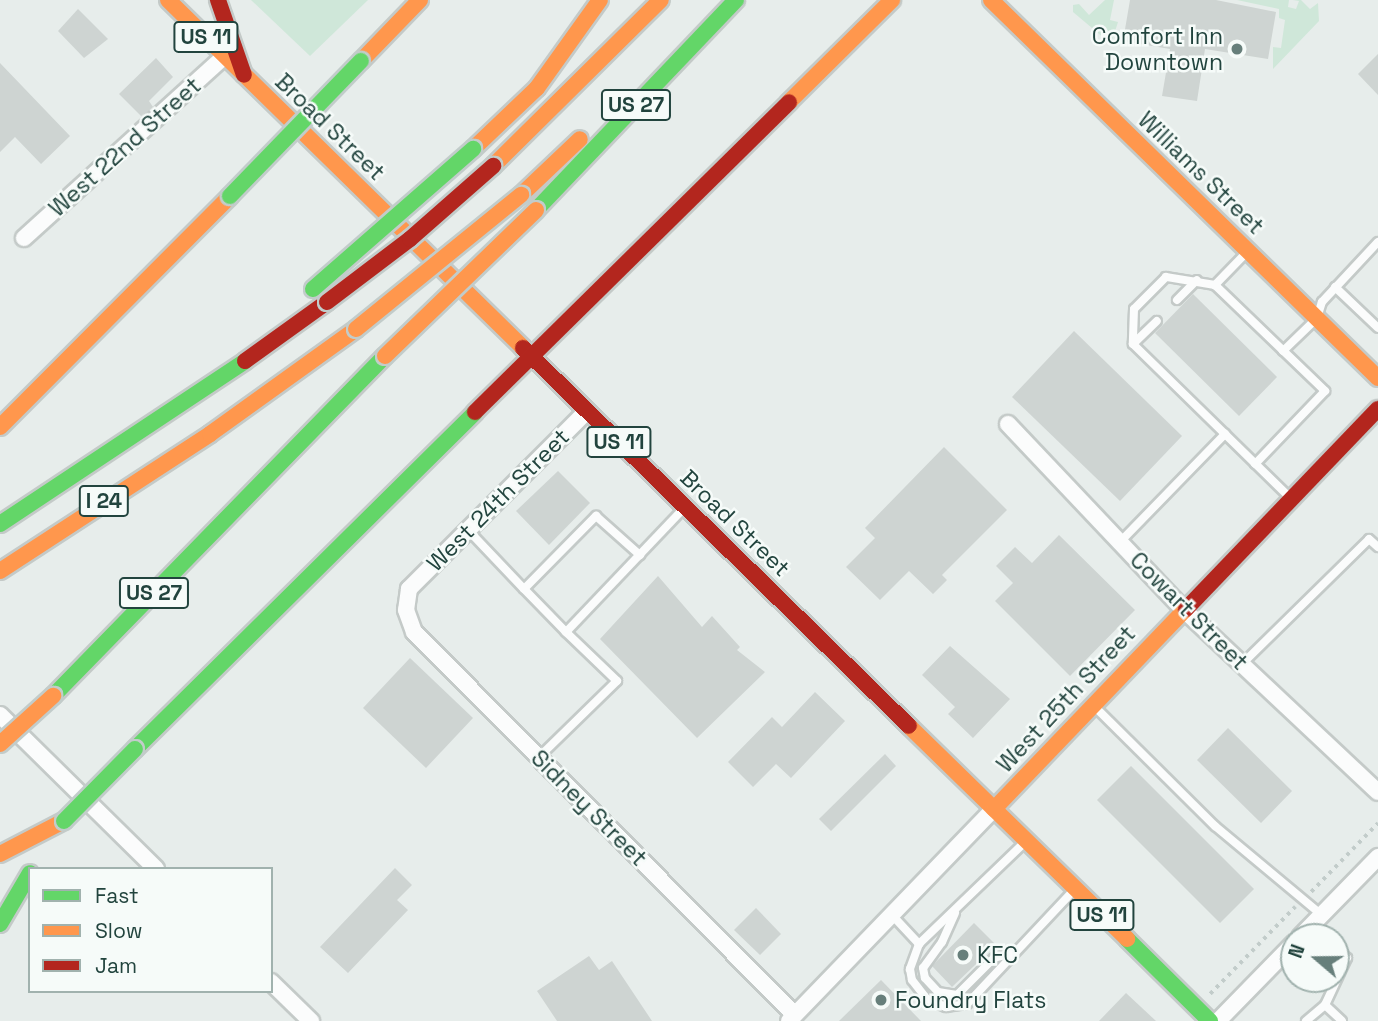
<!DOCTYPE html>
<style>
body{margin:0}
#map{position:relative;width:1378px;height:1021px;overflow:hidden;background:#e7edeb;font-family:"Space Grotesk",sans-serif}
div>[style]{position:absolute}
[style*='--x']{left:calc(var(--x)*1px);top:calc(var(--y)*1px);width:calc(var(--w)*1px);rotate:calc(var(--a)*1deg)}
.green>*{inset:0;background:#cfe7d9}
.building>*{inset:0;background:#ced4d2}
.path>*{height:3.5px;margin-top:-1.75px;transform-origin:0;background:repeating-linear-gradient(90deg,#c2ccca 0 3.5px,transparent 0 8.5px)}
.roads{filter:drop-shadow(2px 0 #c4cac8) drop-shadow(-2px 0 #c4cac8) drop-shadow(0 2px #c4cac8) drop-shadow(0 -2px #c4cac8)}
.lane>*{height:8px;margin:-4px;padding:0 4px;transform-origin:4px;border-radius:4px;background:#fbfcfc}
.street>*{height:16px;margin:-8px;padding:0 8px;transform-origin:8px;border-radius:8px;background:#fbfcfc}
.fast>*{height:16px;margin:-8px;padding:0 8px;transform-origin:8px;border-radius:8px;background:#63d668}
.slow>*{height:16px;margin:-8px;padding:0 8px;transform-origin:8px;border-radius:8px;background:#ff974d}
.jam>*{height:16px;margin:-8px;padding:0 8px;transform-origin:8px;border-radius:8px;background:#b3261e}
.bridges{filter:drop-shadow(2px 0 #c2ccca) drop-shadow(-2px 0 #c2ccca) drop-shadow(0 2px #c2ccca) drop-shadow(0 -2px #c2ccca)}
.fast-bridge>*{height:16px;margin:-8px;padding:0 8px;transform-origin:8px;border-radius:8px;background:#63d668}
.slow-bridge>*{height:16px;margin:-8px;padding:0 8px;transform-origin:8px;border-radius:8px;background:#ff974d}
.jam-bridge>*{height:16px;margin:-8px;padding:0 8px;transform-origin:8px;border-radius:8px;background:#b3261e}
.dots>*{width:19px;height:19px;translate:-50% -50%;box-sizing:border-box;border:4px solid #f6fbf9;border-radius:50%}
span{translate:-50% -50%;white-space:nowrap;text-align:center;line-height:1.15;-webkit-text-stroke:5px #f6fbf9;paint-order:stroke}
.shield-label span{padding:2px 5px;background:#f6fbf9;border:2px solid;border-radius:5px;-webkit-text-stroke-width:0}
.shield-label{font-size:21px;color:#22443e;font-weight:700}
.poi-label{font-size:23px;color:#22443e}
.right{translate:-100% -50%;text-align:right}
.left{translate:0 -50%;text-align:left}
.street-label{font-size:23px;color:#22443e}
.legend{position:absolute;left:28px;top:867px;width:245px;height:126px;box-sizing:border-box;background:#f6fbf9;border:2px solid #a1b2ae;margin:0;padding:9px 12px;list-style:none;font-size:21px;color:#22443e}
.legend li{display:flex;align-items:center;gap:14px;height:35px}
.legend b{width:35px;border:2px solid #a1b2ae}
.north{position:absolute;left:1280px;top:923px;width:70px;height:70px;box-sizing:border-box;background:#f6fbf9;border:2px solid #a1b2ae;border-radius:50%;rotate:290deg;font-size:19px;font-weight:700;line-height:28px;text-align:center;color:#22443e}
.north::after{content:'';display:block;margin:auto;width:24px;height:32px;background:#677f7b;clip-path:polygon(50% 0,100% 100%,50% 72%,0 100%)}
</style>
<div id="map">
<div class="green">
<i style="clip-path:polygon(251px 0,368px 0,310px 56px)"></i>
<i style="clip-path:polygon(1105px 0,1114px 0,1110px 20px,1118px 22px,1111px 44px,1073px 12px,1073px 5px,1079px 4px,1089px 15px)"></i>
<i style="clip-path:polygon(1289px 0,1288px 7px,1296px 9px,1299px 1px,1293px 0,1301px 0,1310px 9px,1318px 3px,1319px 21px,1273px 69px,1273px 47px,1281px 48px,1285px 20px,1279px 18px,1279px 9px,1237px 0)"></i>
</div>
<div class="building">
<i style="clip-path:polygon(1130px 0,1216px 0,1276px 12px,1268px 59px,1205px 49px,1197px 101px,1162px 96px,1170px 49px,1123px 41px)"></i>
<i style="clip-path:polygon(78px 9px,108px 39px,84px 58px,58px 31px)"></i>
<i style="clip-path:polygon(1378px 54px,1378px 95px,1358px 74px)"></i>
<i style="clip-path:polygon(156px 58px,173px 77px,149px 101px,153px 107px,142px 117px,119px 94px)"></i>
<i style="clip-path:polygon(0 63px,70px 136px,41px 164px,15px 137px,0 152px)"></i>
<i style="clip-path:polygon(1193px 294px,1277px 377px,1239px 416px,1155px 333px)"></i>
<i style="clip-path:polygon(1074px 331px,1182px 436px,1120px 501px,1012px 397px)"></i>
<i style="clip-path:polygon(944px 447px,1007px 510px,942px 575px,947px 580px,933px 594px,909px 571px,880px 600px,846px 567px,875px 538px,865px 528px)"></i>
<i style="clip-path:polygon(558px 471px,590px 503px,549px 545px,516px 511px)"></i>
<i style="clip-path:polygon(1059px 535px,1135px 610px,1070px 676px,995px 601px,1013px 583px,996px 566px,1015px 547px,1032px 563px)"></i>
<i style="clip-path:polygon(658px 576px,702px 627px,712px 616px,740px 647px,737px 650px,765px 672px,697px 738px,600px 639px)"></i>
<i style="clip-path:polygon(950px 646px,1010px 699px,973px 738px,948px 714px,955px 707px,922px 675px)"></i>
<i style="clip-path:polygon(410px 658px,473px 718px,426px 768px,363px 708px)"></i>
<i style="clip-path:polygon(815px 692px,845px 721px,791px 778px,776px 764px,753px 787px,728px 762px,772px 717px,782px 727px)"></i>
<i style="clip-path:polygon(1228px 728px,1292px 791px,1261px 823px,1197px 760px)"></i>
<i style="clip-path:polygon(885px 754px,896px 766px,831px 831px,819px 819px)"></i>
<i style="clip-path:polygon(1131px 766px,1254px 889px,1220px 923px,1097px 800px)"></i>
<i style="clip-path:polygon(395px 868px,412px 885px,397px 900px,408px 910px,348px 973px,320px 947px)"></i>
<i style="clip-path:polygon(756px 908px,781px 934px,760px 955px,734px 930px)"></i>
<i style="clip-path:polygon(974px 923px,996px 945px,952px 987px,932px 966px)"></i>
<i style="clip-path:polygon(589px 956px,599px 970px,612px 961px,652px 1021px,557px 1021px,537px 991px)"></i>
<i style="clip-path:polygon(881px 980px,921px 1021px,839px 1021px)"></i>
<i style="clip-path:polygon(1126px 993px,1156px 1021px,1099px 1021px)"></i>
</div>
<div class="path">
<i style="--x:1311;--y:892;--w:96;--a:-45.8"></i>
<i style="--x:1210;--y:994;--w:122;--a:-45.7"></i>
</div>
<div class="roads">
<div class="lane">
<i style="--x:1246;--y:253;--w:45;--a:134.1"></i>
<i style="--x:1215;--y:285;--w:50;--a:-170.7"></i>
<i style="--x:1166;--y:277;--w:45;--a:135"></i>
<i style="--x:1134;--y:309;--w:35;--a:92"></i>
<i style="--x:1133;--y:344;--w:219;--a:44.4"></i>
<i style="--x:1215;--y:285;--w:153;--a:43.9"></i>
<i style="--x:1325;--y:391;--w:101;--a:133.8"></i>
<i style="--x:1335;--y:287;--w:59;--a:43.6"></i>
<i style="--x:1177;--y:300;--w:28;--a:-45"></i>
<i style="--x:1133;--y:344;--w:33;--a:-44"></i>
<i style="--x:1283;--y:351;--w:47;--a:-44.1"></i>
<i style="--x:1317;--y:318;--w:17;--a:-73"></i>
<i style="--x:1322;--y:302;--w:82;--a:-47"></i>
<i style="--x:468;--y:530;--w:81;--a:46.5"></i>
<i style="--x:1120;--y:542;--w:151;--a:-45.8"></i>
<i style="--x:566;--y:632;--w:60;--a:-134.3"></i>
<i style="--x:524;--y:589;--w:103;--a:-45.4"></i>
<i style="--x:596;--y:516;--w:59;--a:41.6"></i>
<i style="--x:1242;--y:664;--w:178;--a:-44.5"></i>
<i style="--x:1369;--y:539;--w:12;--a:42"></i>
<i style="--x:1095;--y:707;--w:169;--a:44.8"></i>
<i style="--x:1215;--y:826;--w:139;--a:39.8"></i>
<i style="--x:539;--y:757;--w:109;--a:-44.3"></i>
<i style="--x:617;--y:681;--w:71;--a:-136.1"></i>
<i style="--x:566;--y:632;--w:170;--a:-46.4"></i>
<i style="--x:1024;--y:843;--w:146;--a:136.1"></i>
<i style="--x:919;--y:944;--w:27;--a:110"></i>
<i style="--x:910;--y:969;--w:11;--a:80"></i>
<i style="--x:912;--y:980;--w:24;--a:52"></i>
<i style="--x:927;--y:999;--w:21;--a:23"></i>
<i style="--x:946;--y:1007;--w:21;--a:-8"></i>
<i style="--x:967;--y:1004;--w:156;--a:-46.8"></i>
<i style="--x:955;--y:913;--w:32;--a:114"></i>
<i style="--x:942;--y:942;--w:32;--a:126"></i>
<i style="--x:923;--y:968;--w:10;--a:79"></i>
<i style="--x:925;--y:978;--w:19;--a:47"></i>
<i style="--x:938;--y:992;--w:19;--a:9"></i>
<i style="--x:957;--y:995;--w:52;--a:-45"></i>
<i style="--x:994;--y:958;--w:20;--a:-15"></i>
<i style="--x:892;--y:915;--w:40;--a:47"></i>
<i style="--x:1310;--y:927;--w:16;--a:40"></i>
<i style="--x:1325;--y:1005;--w:52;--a:-64.9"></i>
<i style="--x:1347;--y:958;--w:15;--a:-138"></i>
<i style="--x:1306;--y:1021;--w:25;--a:-40"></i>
<i style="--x:1325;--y:1005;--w:23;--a:43"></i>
</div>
<div class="street">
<i style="--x:24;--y:238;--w:271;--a:-42.2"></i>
<i style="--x:587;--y:411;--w:252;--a:135"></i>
<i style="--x:409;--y:589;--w:21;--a:98"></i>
<i style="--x:406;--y:610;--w:23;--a:70"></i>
<i style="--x:414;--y:632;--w:540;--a:45.15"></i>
<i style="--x:1008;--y:424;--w:255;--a:46.6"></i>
<i style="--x:1183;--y:609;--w:267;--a:43.2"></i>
<i style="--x:0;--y:715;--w:219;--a:44.6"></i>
<i style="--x:1300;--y:937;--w:112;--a:-45.7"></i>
<i style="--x:271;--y:982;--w:56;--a:44.3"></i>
<i style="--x:789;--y:1021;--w:295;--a:-46"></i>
<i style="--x:1218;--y:1021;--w:109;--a:-45.7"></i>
</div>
<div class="fast">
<i style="--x:536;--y:210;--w:290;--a:-46.4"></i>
<i style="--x:0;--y:524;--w:294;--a:-33.6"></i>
<i style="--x:53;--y:696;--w:475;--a:-45.7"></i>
<i style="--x:135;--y:749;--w:479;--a:-44.7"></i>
<i style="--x:0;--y:924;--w:59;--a:-59.5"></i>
<i style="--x:1127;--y:939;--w:117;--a:44.7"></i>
</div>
<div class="slow">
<i style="--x:168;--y:0;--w:497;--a:44.4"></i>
<i style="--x:991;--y:0;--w:541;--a:44.33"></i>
<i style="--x:361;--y:61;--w:85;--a:-46"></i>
<i style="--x:789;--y:102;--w:145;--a:-44.7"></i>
<i style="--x:473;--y:149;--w:88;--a:-43.6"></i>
<i style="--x:537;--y:88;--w:108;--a:-54.4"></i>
<i style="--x:493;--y:166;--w:236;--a:-44.7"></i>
<i style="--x:521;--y:195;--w:81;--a:-43.5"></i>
<i style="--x:0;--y:427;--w:326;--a:-45.1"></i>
<i style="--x:0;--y:571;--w:251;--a:-33.1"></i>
<i style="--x:210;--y:434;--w:180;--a:-35.7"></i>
<i style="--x:909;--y:726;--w:305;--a:44.3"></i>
<i style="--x:994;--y:809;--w:277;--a:-46.2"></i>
<i style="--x:0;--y:854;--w:72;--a:-27.3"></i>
</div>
<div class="jam">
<i style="--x:218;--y:0;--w:79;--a:70.9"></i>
<i style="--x:523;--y:348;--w:540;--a:44.4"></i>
<i style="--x:245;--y:361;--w:101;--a:-35.7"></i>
<i style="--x:475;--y:412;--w:441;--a:-44.6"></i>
<i style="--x:1186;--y:609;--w:277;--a:-46.2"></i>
</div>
</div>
<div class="bridges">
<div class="fast-bridge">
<i style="--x:230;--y:196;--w:188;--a:-45.9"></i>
<i style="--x:313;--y:289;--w:213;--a:-41.2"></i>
<i style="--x:64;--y:821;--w:101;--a:-45.4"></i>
</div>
<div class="slow-bridge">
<i style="--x:356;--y:329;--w:213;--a:-39.1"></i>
<i style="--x:385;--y:356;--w:210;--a:-44"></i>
<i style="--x:0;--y:744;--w:72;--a:-42.2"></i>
</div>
<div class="jam-bridge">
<i style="--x:327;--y:302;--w:104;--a:-37.2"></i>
<i style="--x:410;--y:239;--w:111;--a:-41.3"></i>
</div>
</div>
<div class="dots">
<i style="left:1237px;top:49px;background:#677f7b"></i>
<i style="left:963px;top:955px;background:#677f7b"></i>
<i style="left:881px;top:1000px;background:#677f7b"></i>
</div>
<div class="shield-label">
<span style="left:206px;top:37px">US 11</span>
<span style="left:636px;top:105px">US 27</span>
<span style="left:619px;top:442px">US 11</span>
<span style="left:104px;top:501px">I 24</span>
<span style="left:154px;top:593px">US 27</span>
<span style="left:1102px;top:915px">US 11</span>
</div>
<div class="poi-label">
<span class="right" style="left:1223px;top:49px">Comfort Inn<br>Downtown</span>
<span class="left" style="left:977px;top:955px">KFC</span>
<span class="left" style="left:895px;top:1000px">Foundry Flats</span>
</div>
<div class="street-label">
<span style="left:330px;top:127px;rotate:44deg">Broad Street</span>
<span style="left:125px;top:147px;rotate:-42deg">West 22nd Street</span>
<span style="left:1201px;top:173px;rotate:44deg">Williams Street</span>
<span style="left:498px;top:500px;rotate:-45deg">West 24th Street</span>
<span style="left:735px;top:523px;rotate:44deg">Broad Street</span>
<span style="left:1189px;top:611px;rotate:45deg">Cowart Street</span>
<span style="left:1066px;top:699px;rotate:-47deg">West 25th Street</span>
<span style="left:589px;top:808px;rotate:45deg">Sidney Street</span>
</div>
<ul class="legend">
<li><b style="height:9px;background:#63d668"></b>Fast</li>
<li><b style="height:9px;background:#ff974d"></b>Slow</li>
<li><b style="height:9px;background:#b3261e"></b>Jam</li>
</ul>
<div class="north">N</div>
</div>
